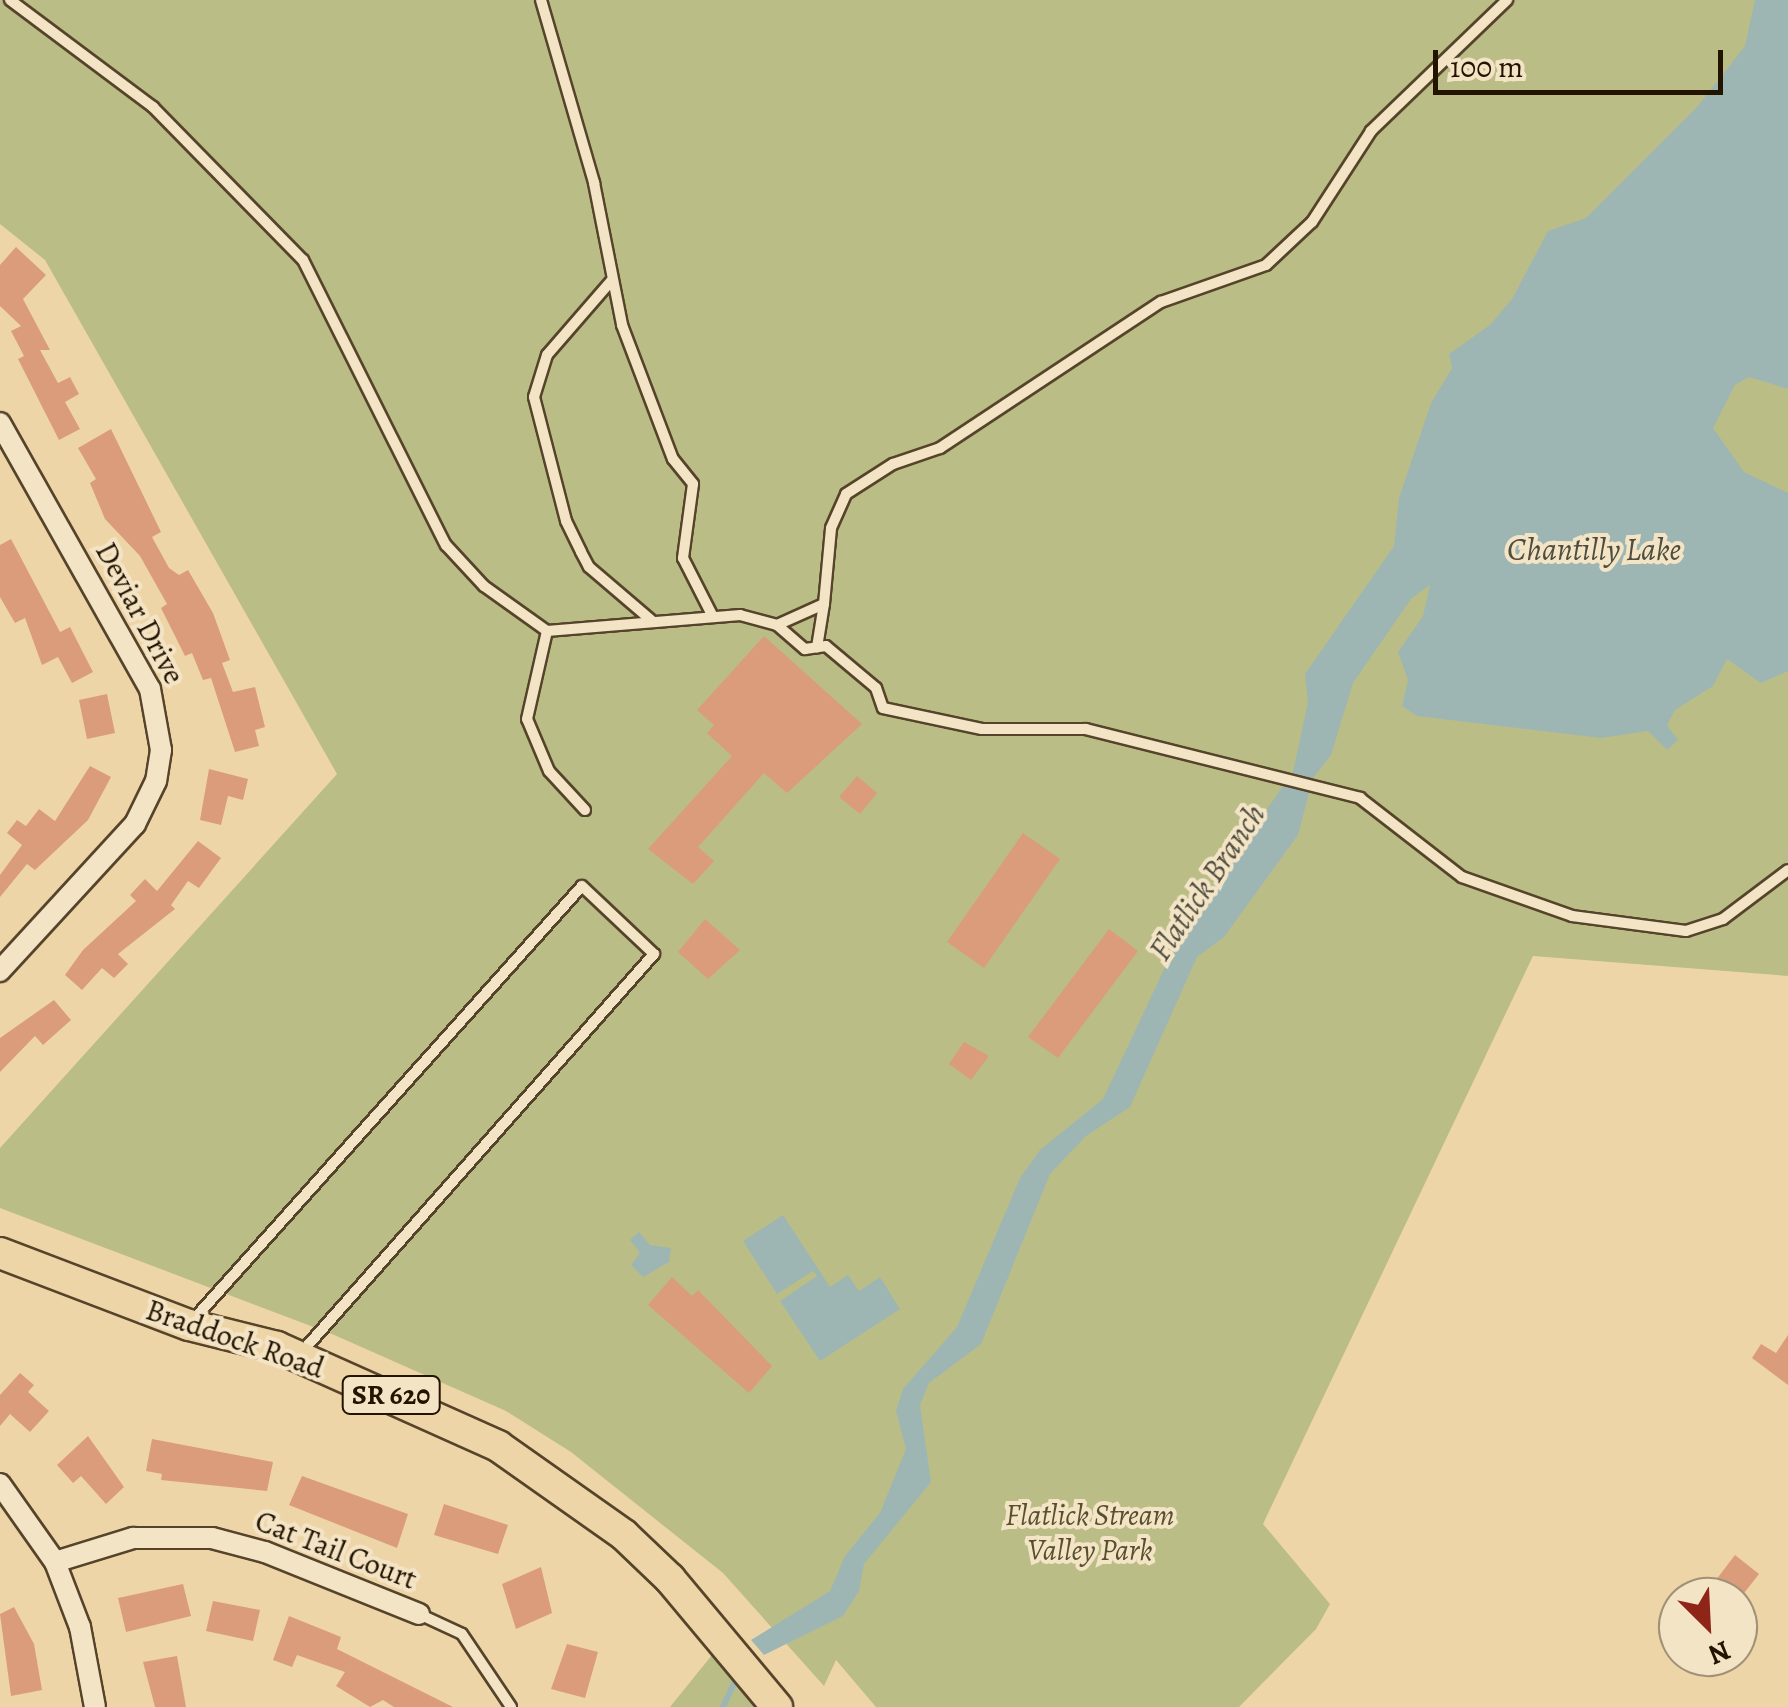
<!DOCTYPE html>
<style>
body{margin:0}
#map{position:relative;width:1788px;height:1707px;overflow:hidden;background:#eed5a8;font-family:Alegreya,serif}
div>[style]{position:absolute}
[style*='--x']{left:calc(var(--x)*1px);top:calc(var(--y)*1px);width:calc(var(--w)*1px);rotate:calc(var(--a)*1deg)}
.green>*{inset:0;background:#babd86}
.water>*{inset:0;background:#9eb6b3}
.stream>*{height:6px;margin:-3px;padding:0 3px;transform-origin:3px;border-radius:3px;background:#9eb6b3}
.building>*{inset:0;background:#db9c7b}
.roads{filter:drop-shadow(2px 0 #56442a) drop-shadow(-2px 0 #56442a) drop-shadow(0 2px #56442a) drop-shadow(0 -2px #56442a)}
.service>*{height:10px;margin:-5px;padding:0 5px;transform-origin:5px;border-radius:5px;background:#f4e4c6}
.minor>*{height:20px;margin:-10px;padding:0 10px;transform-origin:10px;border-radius:10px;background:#f4e4c6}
.primary>*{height:30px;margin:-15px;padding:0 15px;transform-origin:15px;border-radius:15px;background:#eed5a8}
span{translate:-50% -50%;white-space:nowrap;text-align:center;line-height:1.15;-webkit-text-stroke:8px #f4e4c6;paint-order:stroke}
.shield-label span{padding:2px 8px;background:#f4e4c6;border:2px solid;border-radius:8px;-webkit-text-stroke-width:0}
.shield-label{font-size:28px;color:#231400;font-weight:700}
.street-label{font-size:30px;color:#231400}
.park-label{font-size:30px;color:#584f2f;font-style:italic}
.water-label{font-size:32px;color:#4e4d3f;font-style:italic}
.north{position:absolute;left:1658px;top:1577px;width:100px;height:100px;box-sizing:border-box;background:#f4e4c6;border:2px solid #a09177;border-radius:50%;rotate:156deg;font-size:28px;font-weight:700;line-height:40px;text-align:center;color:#231400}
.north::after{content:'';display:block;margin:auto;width:35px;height:45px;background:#8f2418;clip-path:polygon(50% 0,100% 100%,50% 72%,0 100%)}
.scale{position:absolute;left:1433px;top:50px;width:290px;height:45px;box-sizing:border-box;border:5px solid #231400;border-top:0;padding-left:12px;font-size:30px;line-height:35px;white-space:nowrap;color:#231400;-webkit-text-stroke:8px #f4e4c6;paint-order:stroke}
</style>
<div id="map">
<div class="green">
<i style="clip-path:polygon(0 0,1788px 0,1788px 976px,1533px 956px,1263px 1524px,1330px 1604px,1316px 1629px,1239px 1707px,876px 1707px,836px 1660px,824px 1686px,723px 1573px,571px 1452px,506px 1411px,332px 1334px,0 1208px,0 1148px,337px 774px,45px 260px,0 224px)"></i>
<i style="clip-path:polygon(712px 1655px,756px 1707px,670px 1707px)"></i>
</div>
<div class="water">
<i style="clip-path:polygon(1755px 0,1788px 0,1788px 389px,1749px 377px,1735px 385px,1713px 428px,1744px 472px,1788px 493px,1788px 671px,1761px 683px,1727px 659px,1713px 686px,1675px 710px,1667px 725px,1678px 740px,1667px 750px,1648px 731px,1601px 738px,1417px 716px,1402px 706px,1408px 680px,1398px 652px,1423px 616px,1430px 585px,1411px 599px,1353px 683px,1331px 755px,1313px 778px,1298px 835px,1224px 937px,1197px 957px,1130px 1107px,1086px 1136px,1050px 1174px,981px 1344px,929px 1383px,920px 1405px,931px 1482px,864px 1564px,859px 1591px,843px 1616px,764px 1655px,751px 1640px,830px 1591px,845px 1556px,880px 1513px,906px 1449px,896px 1411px,903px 1389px,957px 1327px,1020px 1178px,1040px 1150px,1103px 1099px,1183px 929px,1293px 772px,1308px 702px,1305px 674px,1394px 546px,1399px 498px,1431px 403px,1452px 368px,1449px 354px,1490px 325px,1512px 299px,1548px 231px,1586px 218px,1697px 107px,1745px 46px)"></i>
<i style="clip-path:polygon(783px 1215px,830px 1287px,848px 1275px,859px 1291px,880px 1277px,900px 1309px,820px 1361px,780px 1301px,817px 1276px,813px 1271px,777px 1294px,743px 1241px)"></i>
<i style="clip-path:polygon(639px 1232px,650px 1245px,671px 1248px,669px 1262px,643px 1277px,631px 1265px,640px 1253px,630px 1240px)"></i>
</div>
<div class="stream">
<i style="--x:723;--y:1707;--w:33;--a:-65"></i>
</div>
<div class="building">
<i style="clip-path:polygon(16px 247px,46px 275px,23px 299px,50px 350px,40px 350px,58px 383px,70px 377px,79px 394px,65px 402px,80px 429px,59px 440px,18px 359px,24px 356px,11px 331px,21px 326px,0 306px,0 265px)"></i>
<i style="clip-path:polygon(111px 429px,161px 532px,152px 537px,169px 568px,179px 575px,188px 570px,213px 613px,230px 660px,222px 663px,233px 692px,255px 687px,265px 727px,255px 730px,259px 746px,235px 752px,211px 678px,203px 680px,192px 653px,185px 656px,161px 608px,167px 604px,140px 556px,105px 519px,90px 483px,96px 479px,78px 448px)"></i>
<i style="clip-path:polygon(11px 539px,60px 632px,70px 627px,93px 672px,72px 683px,58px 657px,42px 665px,25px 618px,15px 623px,0 597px,0 545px)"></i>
<i style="clip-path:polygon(764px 636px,862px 724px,787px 793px,764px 773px,698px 847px,714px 861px,693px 884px,648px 849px,732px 756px,707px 733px,714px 725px,697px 710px)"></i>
<i style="clip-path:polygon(107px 694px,115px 733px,87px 739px,79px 700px)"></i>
<i style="clip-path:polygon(90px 766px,111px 777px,88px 820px,35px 870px,27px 864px,0 897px,0 875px,22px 845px,7px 833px,17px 820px,26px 826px,39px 809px,55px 821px)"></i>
<i style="clip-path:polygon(209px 769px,248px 779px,243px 800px,228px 796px,221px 825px,200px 820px)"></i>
<i style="clip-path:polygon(857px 776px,877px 793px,860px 814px,839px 797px)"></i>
<i style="clip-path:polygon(1023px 833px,1060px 859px,984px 968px,947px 942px)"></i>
<i style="clip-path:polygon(198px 841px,221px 858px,199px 888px,188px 881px,171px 905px,175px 909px,118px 954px,128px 964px,114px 978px,102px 968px,82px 990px,65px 975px,83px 950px,136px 901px,130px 895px,145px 879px,157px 891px)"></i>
<i style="clip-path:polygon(705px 919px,740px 950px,708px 979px,678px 952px)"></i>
<i style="clip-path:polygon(1109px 929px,1138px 951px,1058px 1058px,1028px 1037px)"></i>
<i style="clip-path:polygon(54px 1000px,71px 1020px,43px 1045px,35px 1036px,0 1072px,0 1038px)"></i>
<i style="clip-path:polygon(964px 1042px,989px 1056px,971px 1080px,949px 1064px)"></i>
<i style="clip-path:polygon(672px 1277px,692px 1296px,698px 1290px,772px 1366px,749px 1393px,648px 1305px)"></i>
<i style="clip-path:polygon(1788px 1335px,1788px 1385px,1752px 1358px,1761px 1344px,1776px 1353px)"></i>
<i style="clip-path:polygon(20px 1373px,34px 1385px,28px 1392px,49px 1411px,30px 1432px,10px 1414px,0 1426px,0 1395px)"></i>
<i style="clip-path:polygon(88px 1436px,124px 1487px,106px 1504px,81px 1476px,73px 1483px,57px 1465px)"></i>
<i style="clip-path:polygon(152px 1439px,273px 1462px,267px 1491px,161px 1480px,162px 1474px,146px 1471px)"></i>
<i style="clip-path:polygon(302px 1476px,408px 1514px,397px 1548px,289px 1505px)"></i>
<i style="clip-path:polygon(444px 1504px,508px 1525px,498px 1554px,434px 1535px)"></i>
<i style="clip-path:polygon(1735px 1555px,1759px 1574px,1741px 1597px,1703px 1597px)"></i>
<i style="clip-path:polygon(541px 1567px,552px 1613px,516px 1629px,502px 1584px)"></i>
<i style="clip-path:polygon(183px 1584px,191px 1616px,126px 1632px,118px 1598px)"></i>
<i style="clip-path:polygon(213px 1601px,260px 1610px,253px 1641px,206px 1631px)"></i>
<i style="clip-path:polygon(14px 1607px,34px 1644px,42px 1690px,11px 1696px,0 1614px)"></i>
<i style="clip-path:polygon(289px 1616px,341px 1637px,337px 1649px,453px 1707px,394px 1707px,383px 1700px,370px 1707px,336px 1686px,345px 1672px,297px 1655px,292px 1667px,273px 1660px)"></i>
<i style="clip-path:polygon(567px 1644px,598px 1652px,585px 1698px,551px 1689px)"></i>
<i style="clip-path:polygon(177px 1656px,186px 1707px,155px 1707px,143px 1662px)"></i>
</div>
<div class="roads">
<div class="service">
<i style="--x:10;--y:0;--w:179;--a:36.8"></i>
<i style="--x:153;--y:107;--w:214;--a:45.6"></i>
<i style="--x:303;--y:260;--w:319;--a:63.4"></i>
<i style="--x:446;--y:545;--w:56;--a:47.2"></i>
<i style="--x:484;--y:586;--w:77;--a:35.5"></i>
<i style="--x:541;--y:0;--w:191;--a:73.8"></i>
<i style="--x:594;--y:183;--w:145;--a:78.8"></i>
<i style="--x:622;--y:325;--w:143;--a:69.2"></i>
<i style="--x:673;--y:459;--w:32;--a:51"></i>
<i style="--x:693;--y:484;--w:75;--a:97.7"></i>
<i style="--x:683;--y:558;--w:66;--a:63"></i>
<i style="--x:612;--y:280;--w:99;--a:130.9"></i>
<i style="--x:547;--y:355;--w:44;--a:107.2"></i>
<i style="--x:534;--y:397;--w:128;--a:75.5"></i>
<i style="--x:566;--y:521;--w:34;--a:64"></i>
<i style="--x:581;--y:552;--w:17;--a:62"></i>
<i style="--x:589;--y:567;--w:82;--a:40.5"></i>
<i style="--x:824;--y:604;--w:76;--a:-84.7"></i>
<i style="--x:831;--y:528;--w:37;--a:-66"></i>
<i style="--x:846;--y:494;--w:56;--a:-32.6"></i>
<i style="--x:893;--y:464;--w:50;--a:-18.8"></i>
<i style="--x:940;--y:448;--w:265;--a:-33.5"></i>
<i style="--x:1161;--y:302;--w:111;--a:-19.4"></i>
<i style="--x:1266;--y:265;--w:63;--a:-43.1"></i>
<i style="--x:1312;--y:222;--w:108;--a:-57"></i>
<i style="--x:1371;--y:131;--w:189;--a:-43.9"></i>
<i style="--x:777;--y:625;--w:51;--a:-24.1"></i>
<i style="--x:824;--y:604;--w:44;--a:99.2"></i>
<i style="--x:585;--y:810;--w:53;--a:-132.7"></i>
<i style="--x:549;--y:771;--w:56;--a:-112.9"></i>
<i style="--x:527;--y:719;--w:90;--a:-77.2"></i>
<i style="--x:547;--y:631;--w:194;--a:-4.7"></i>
<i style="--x:740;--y:615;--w:38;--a:15"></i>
<i style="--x:777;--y:625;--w:37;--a:41"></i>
<i style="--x:805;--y:649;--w:21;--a:-8"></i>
<i style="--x:826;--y:646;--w:65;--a:40"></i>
<i style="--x:876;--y:688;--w:21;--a:71"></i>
<i style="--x:883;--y:708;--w:101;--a:12"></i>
<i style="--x:982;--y:729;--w:104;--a:0"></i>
<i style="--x:1086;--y:729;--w:283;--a:14.1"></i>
<i style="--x:1360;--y:798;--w:129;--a:37.8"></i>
<i style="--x:1462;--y:877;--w:117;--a:19.5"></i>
<i style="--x:1572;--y:916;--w:115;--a:7.5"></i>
<i style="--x:1686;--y:931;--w:39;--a:-18"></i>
<i style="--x:1723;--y:919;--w:81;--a:-37"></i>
<i style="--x:194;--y:1319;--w:581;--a:-48.14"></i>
<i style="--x:582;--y:886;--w:99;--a:43.4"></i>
<i style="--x:654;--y:954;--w:533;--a:131.5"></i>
<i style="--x:419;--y:1614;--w:47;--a:24.9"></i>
<i style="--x:462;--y:1634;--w:88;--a:56.1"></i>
</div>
<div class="minor">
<i style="--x:0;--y:423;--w:305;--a:60.6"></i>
<i style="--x:150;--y:689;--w:62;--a:79.8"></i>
<i style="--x:161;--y:750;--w:31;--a:99"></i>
<i style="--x:156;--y:781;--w:48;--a:116"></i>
<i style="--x:135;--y:824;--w:200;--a:132.6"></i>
<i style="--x:0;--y:1484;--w:95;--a:54.8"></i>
<i style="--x:55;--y:1562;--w:70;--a:69"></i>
<i style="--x:80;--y:1627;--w:81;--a:79.4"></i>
<i style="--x:55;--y:1562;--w:82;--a:-17.1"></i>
<i style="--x:133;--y:1538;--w:79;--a:0"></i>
<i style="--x:212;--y:1538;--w:55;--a:14.8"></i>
<i style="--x:265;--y:1552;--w:166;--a:21.9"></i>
</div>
<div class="primary">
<i style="--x:0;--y:1253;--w:202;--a:20.9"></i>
<i style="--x:189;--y:1325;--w:91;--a:14"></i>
<i style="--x:277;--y:1347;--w:242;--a:24.1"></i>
<i style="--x:498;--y:1446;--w:154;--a:35.2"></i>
<i style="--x:624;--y:1535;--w:64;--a:43.7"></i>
<i style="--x:670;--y:1579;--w:167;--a:50.1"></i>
</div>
</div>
<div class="shield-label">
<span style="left:391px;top:1395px">SR 620</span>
</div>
<div class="street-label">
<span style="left:140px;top:613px;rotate:62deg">Deviar Drive</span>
<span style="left:235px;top:1339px;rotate:19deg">Braddock Road</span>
<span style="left:336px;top:1550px;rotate:21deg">Cat Tail Court</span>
</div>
<div class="park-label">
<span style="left:1090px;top:1532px">Flatlick Stream<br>Valley Park</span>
</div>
<div class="water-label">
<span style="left:1594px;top:549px">Chantilly Lake</span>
<span style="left:1207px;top:882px;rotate:-56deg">Flatlick Branch</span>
</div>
<div class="north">N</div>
<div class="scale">100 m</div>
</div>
